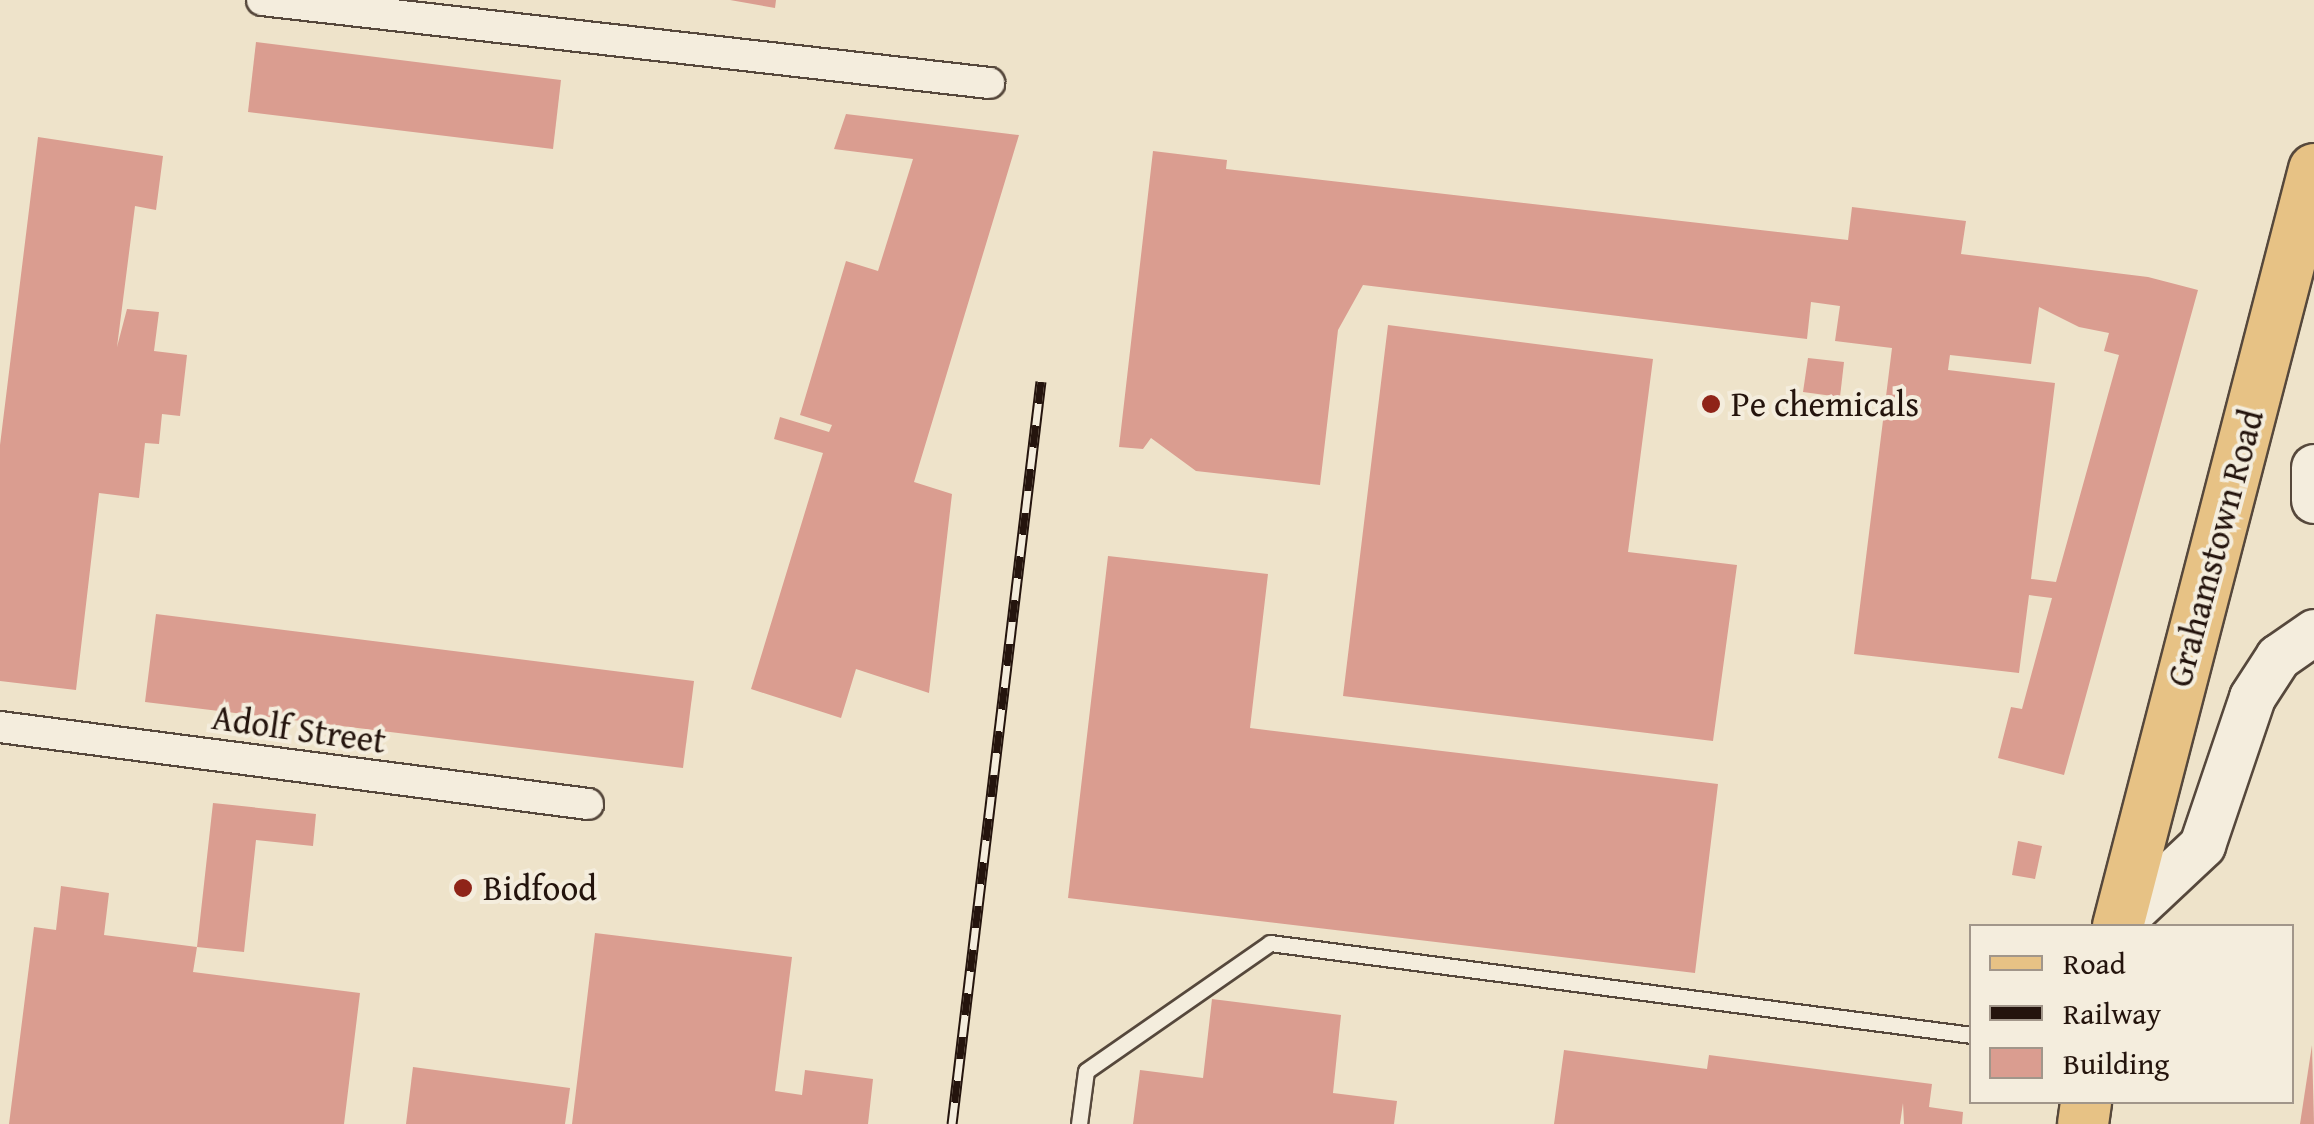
<!DOCTYPE html>
<style>
body{margin:0}
#map{position:relative;width:2314px;height:1124px;overflow:hidden;background:#eee3ca;font-family:"Gentium Book Plus",serif}
div>[style]{position:absolute}
[style*='--x']{left:calc(var(--x)*1px);top:calc(var(--y)*1px);width:calc(var(--w)*1px);rotate:calc(var(--a)*1deg)}
.building>*{inset:0;background:#da9d90}
.roads{filter:drop-shadow(2px 0 #56483c) drop-shadow(-2px 0 #56483c) drop-shadow(0 2px #56483c) drop-shadow(0 -2px #56483c)}
.service>*{height:15px;margin:-7.5px;padding:0 7.5px;transform-origin:7.5px;border-radius:7.5px;background:#f4eddd}
.minor>*{height:30px;margin:-15px;padding:0 15px;transform-origin:15px;border-radius:15px;background:#f4eddd}
.secondary>*{height:45px;margin:-22.5px;padding:0 22.5px;transform-origin:22.5px;border-radius:22.5px;background:#f4eddd}
.primary>*{height:50px;margin:-25px;padding:0 25px;transform-origin:25px;border-radius:25px;background:#e7c285}
.rail>*{height:11px;margin-top:-5.5px;transform-origin:0;background:repeating-linear-gradient(90deg,#f4eddd 0 22px,#24140d 0 44px);box-sizing:border-box;border-block:2px solid #24140d}
.dots>*{width:28px;height:28px;translate:-50% -50%;box-sizing:border-box;border:5px solid #f4eddd;border-radius:50%}
span{translate:-50% -50%;white-space:nowrap;text-align:center;line-height:1.15;-webkit-text-stroke:8px #f4eddd;paint-order:stroke}
.poi-label{font-size:35px;color:#24140d}
.left{translate:0 -50%;text-align:left}
.street-label{font-size:35px;color:#24140d}
.legend{position:absolute;left:1969px;top:924px;width:325px;height:180px;box-sizing:border-box;background:#f4eddd;border:2px solid #a1968a;margin:0;padding:12px 18px;list-style:none;font-size:30px;color:#24140d}
.legend li{display:flex;align-items:center;gap:20px;height:50px}
.legend b{width:50px;border:2px solid #a1968a}
</style>
<div id="map">
<div class="building">
<i style="clip-path:polygon(730px 0,776px 0,775px 8px)"></i>
<i style="clip-path:polygon(256px 42px,561px 80px,553px 149px,248px 112px)"></i>
<i style="clip-path:polygon(846px 114px,1019px 135px,914px 482px,952px 494px,929px 693px,856px 669px,841px 718px,751px 689px,823px 453px,774px 439px,780px 417px,829px 432px,832px 425px,800px 415px,846px 261px,878px 271px,913px 159px,834px 149px)"></i>
<i style="clip-path:polygon(38px 137px,163px 156px,156px 210px,135px 206px,117px 347px,127px 309px,159px 312px,154px 351px,187px 355px,180px 416px,162px 414px,159px 444px,145px 443px,139px 498px,99px 493px,76px 690px,0 681px,0 445px)"></i>
<i style="clip-path:polygon(evenodd,1153px 151px,1227px 160px,1226px 169px,1848px 240px,1852px 207px,1966px 221px,1961px 254px,2148px 277px,2198px 290px,2064px 775px,1998px 758px,2011px 707px,2022px 709px,2052px 598px,2029px 595px,2019px 673px,1854px 654px,1892px 348px,1835px 341px,1840px 306px,1811px 302px,1807px 339px,1363px 285px,1338px 330px,1320px 485px,1196px 471px,1151px 438px,1143px 449px,1119px 447px,1153px 151px,2039px 307px,2079px 327px,2109px 333px,2104px 351px,2119px 355px,2056px 582px,2031px 579px,2055px 383px,1948px 370px,1950px 355px,2031px 364px,2039px 307px)"></i>
<i style="clip-path:polygon(1388px 325px,1653px 359px,1628px 552px,1737px 565px,1713px 741px,1343px 696px)"></i>
<i style="clip-path:polygon(1808px 358px,1844px 362px,1840px 397px,1803px 392px)"></i>
<i style="clip-path:polygon(1108px 556px,1268px 574px,1250px 728px,1718px 784px,1695px 973px,1068px 898px)"></i>
<i style="clip-path:polygon(156px 614px,694px 681px,683px 768px,145px 702px)"></i>
<i style="clip-path:polygon(213px 803px,316px 814px,313px 846px,256px 840px,244px 952px,197px 947px)"></i>
<i style="clip-path:polygon(2018px 841px,2042px 846px,2035px 879px,2012px 875px)"></i>
<i style="clip-path:polygon(61px 886px,109px 893px,104px 935px,197px 947px,193px 972px,360px 993px,344px 1124px,9px 1124px,34px 927px,56px 930px)"></i>
<i style="clip-path:polygon(595px 933px,792px 957px,775px 1091px,802px 1095px,805px 1070px,873px 1079px,868px 1124px,572px 1124px)"></i>
<i style="clip-path:polygon(1212px 999px,1341px 1015px,1333px 1093px,1397px 1101px,1394px 1124px,1133px 1124px,1140px 1070px,1203px 1078px)"></i>
<i style="clip-path:polygon(2312px 1045px,2314px 1124px,2300px 1124px)"></i>
<i style="clip-path:polygon(1564px 1050px,1707px 1069px,1709px 1055px,1932px 1084px,1929px 1107px,1963px 1112px,1962px 1124px,1904px 1124px,1903px 1103px,1900px 1124px,1554px 1124px)"></i>
<i style="clip-path:polygon(413px 1067px,570px 1088px,565px 1124px,406px 1124px)"></i>
</div>
<div class="roads">
<div class="service">
<i style="--x:1079;--y:1124;--w:53;--a:-82.5"></i>
<i style="--x:1086;--y:1071;--w:224;--a:-34.8"></i>
<i style="--x:1270;--y:943;--w:708;--a:7.47"></i>
</div>
<div class="minor">
<i style="--x:262;--y:0;--w:732;--a:6.51"></i>
<i style="--x:0;--y:727;--w:593;--a:7.46"></i>
</div>
<div class="secondary">
<i style="--x:2314;--y:467;--w:33;--a:90"></i>
<i style="--x:2119;--y:923;--w:114;--a:-43.2"></i>
<i style="--x:2202;--y:845;--w:156;--a:-71.3"></i>
<i style="--x:2252;--y:697;--w:48;--a:-57"></i>
<i style="--x:2278;--y:657;--w:44;--a:-34.8"></i>
</div>
<div class="primary">
<i style="--x:2118;--y:926;--w:782;--a:-75.48"></i>
<i style="--x:2083;--y:1124;--w:22;--a:-82"></i>
</div>
</div>
<div class="rail">
<i style="--x:952;--y:1124;--w:748;--a:-83.17"></i>
</div>
<div class="dots">
<i style="left:1711px;top:404px;background:#8f2418"></i>
<i style="left:463px;top:888px;background:#8f2418"></i>
</div>
<div class="poi-label">
<span class="left" style="left:1731px;top:404px">Pe chemicals</span>
<span class="left" style="left:483px;top:888px">Bidfood</span>
</div>
<div class="street-label">
<span style="left:2215px;top:548px;rotate:-75deg">Grahamstown Road</span>
<span style="left:299px;top:729px;rotate:8deg">Adolf Street</span>
</div>
<ul class="legend">
<li><b style="height:12px;background:#e7c285"></b>Road</li>
<li><b style="height:12px;background:#24140d"></b>Railway</li>
<li><b style="height:28px;background:#da9d90"></b>Building</li>
</ul>
</div>
